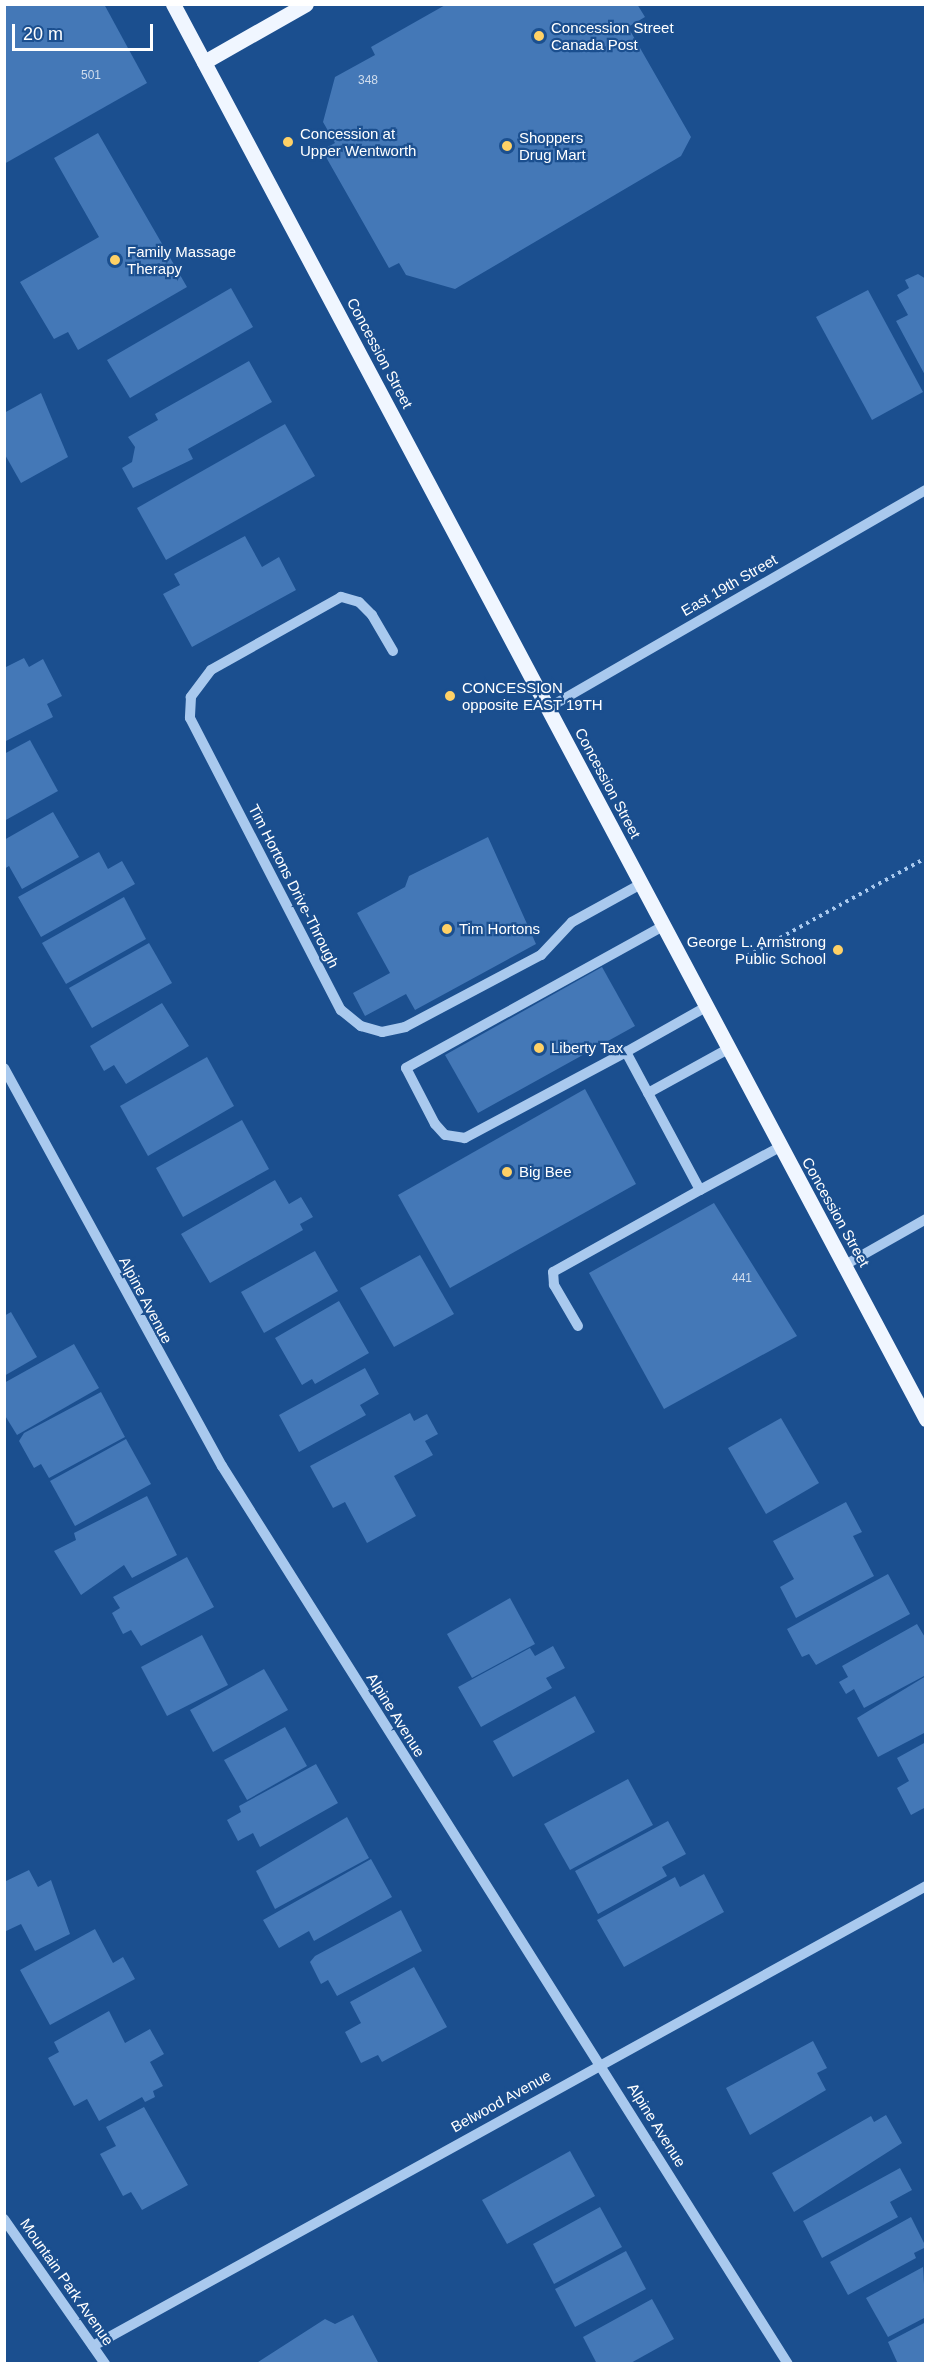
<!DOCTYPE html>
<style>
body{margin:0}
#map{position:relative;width:930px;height:2368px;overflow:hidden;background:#1b4f8f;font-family:Helvetica,sans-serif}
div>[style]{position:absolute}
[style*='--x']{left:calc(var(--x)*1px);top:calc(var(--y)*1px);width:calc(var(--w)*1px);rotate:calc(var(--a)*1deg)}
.building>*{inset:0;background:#4478b7}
.path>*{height:4px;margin-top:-2px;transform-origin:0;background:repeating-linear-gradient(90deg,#a9c9ee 0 3px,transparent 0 7.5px)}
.minor>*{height:10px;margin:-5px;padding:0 5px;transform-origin:5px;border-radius:5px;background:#a9c9ee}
.major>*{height:15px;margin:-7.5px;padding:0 7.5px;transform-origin:7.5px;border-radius:7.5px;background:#f0f6ff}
.dots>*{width:16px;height:16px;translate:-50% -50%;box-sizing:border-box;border:3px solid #1b4f8f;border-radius:50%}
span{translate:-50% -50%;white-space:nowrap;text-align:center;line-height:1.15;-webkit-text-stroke:4.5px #1b4f8f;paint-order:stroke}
.number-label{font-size:12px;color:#d0dded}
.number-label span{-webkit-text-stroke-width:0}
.poi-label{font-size:15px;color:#fff}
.left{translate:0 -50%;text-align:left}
.right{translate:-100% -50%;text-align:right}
.street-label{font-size:15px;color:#fff}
.frame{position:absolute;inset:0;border:6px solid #fff;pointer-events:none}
.scale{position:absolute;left:12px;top:24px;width:141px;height:27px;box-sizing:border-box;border:3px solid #fff;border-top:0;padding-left:8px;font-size:18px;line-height:21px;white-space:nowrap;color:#fff;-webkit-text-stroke:4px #1b4f8f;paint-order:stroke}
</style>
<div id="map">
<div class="building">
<i style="clip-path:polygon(4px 4px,104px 4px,147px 83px,4px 164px)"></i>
<i style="clip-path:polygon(447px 4px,637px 4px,645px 17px,628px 27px,691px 137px,681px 156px,455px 289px,406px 275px,399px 263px,389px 268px,322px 150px,335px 143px,323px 122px,335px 77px,375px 55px,371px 47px)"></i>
<i style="clip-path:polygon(98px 133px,187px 287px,78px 350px,68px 332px,54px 339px,20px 282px,99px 237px,54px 158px)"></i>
<i style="clip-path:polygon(918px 274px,926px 279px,926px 377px,896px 321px,908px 315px,897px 295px,909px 288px,905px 280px)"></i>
<i style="clip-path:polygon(231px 288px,253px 327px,130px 398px,107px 360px)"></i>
<i style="clip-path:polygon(868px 290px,923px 392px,872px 420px,816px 317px)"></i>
<i style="clip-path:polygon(249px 361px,272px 402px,188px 449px,193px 459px,133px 488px,122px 468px,132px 462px,135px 447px,128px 437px,158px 420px,155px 414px)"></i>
<i style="clip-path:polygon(41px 393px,68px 457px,21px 483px,4px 453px,4px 413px)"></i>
<i style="clip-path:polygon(285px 424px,315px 476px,166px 560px,137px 508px)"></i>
<i style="clip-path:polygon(245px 536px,262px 567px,279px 557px,296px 590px,192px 647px,163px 594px,180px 585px,174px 574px)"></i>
<i style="clip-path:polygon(24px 658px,29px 667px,43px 659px,62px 696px,47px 704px,53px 717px,4px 742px,4px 668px)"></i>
<i style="clip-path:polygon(30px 740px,58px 791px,4px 821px,4px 754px)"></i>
<i style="clip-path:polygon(53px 812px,79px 857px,22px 889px,9px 866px,4px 869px,4px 840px)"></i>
<i style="clip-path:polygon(488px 837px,536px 944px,415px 1010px,406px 994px,365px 1016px,353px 993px,390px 973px,357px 913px,405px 887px,409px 876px)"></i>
<i style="clip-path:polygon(99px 852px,108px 869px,122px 861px,135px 884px,41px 937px,18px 897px)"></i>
<i style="clip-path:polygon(124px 897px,146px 939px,66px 984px,42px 943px)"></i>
<i style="clip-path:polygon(149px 943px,172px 983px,92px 1028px,69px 988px)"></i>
<i style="clip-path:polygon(602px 967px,635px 1026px,478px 1113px,445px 1055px)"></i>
<i style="clip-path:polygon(162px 1003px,189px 1046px,126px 1084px,114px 1065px,104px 1071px,90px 1046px)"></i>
<i style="clip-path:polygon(207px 1057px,234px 1106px,148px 1156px,120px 1106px)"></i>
<i style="clip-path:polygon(585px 1089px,636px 1184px,450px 1288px,398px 1195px)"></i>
<i style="clip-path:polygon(242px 1120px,269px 1169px,183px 1217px,156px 1168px)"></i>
<i style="clip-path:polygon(275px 1180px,289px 1204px,301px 1197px,313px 1217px,300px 1224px,303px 1230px,210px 1283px,181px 1234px)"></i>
<i style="clip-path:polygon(714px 1203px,797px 1336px,664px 1409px,589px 1273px)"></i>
<i style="clip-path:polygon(315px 1251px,338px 1291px,264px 1333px,241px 1292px)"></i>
<i style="clip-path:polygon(420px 1255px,454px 1314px,394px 1347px,360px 1288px)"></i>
<i style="clip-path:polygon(339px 1301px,369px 1353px,315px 1384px,312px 1379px,302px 1385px,275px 1338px)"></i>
<i style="clip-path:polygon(11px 1312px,37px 1357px,4px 1376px,4px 1316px)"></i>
<i style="clip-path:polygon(74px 1344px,99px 1388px,17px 1435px,4px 1414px,4px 1383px)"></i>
<i style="clip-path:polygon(365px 1368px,379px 1394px,360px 1405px,366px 1415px,299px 1452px,279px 1415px)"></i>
<i style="clip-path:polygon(101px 1392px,125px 1437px,49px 1478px,41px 1464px,34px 1468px,19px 1441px,24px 1433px)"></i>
<i style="clip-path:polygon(410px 1413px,414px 1421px,427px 1414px,438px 1434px,425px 1441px,433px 1455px,394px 1476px,416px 1516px,367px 1543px,345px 1502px,333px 1508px,310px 1466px)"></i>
<i style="clip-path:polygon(781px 1418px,819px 1483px,766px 1514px,728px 1448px)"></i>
<i style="clip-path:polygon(126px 1439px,151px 1484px,75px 1526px,50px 1481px)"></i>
<i style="clip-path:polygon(147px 1496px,177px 1555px,132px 1578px,124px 1565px,81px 1595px,54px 1551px,76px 1540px,74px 1533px)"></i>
<i style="clip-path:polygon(846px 1502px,862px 1532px,853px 1536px,874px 1576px,796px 1618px,780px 1587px,794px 1579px,773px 1541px)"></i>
<i style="clip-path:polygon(187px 1557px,214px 1607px,141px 1646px,131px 1630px,123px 1634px,112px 1613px,120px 1608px,113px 1597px)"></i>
<i style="clip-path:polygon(888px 1574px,910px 1614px,816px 1665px,809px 1654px,802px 1657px,787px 1629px)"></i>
<i style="clip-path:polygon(510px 1598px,535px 1644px,472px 1678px,447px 1634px)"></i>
<i style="clip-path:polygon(917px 1624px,926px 1639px,926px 1675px,864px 1708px,854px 1689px,846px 1694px,839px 1682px,848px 1677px,842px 1666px)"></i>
<i style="clip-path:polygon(202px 1635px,228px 1685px,167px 1716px,141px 1667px)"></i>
<i style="clip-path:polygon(553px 1646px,565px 1668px,546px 1678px,552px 1688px,481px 1727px,458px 1687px,530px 1648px,535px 1656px)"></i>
<i style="clip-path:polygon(264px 1669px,288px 1710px,213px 1752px,190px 1710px)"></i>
<i style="clip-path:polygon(926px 1676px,926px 1732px,878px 1757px,857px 1718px)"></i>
<i style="clip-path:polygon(575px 1696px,595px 1732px,513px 1777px,493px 1741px)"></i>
<i style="clip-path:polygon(285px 1727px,307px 1766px,247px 1800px,224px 1760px)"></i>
<i style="clip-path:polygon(926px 1742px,924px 1808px,911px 1815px,897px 1788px,909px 1781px,897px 1758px)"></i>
<i style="clip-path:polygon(316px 1764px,338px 1803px,260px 1847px,253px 1833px,238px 1841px,227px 1820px,241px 1812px,239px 1806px)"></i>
<i style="clip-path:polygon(628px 1779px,653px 1825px,570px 1870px,544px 1824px)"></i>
<i style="clip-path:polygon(347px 1817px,369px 1858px,275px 1909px,256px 1871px)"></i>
<i style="clip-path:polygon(668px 1821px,686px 1854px,662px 1867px,667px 1876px,598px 1914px,575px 1871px)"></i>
<i style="clip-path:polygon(371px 1859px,392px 1897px,314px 1941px,309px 1931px,279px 1948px,263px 1920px)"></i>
<i style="clip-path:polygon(29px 1870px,38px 1887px,51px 1880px,70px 1934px,35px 1951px,21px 1924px,4px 1932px,4px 1882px)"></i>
<i style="clip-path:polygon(704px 1874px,724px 1912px,624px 1967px,597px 1920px,675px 1877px,680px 1887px)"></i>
<i style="clip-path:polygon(401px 1910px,422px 1951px,337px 1996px,328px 1980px,321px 1984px,310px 1962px,315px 1956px)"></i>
<i style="clip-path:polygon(95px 1929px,113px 1963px,123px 1957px,135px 1979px,50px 2025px,20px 1970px)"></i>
<i style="clip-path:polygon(414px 1967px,447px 2027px,382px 2062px,378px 2055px,361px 2063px,345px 2032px,361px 2023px,350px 2002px)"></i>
<i style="clip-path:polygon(109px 2011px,125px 2043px,150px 2029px,164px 2054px,150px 2062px,163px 2086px,153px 2091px,155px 2097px,145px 2102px,142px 2097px,99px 2121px,87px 2099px,74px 2106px,48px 2058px,59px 2052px,54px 2042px)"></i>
<i style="clip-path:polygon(813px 2041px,827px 2068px,817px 2073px,826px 2090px,750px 2135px,726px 2088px)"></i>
<i style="clip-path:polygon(144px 2107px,188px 2185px,142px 2210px,131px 2192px,123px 2196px,100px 2154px,116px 2146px,106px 2127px)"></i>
<i style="clip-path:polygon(886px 2115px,902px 2143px,794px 2212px,772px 2173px,871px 2116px,874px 2122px)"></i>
<i style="clip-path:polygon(570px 2151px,595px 2196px,507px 2244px,482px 2200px)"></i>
<i style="clip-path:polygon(900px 2168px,912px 2190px,890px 2202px,898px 2217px,822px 2258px,803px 2221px)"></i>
<i style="clip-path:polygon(600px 2207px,622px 2247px,554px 2284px,533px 2244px)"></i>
<i style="clip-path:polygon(911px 2217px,926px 2247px,914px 2253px,916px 2258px,848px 2295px,830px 2262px)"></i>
<i style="clip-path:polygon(626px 2251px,646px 2289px,575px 2327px,555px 2289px)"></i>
<i style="clip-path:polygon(923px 2267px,926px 2317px,888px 2337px,866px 2298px)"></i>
<i style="clip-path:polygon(652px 2299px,674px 2339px,629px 2364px,597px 2364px,583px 2337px)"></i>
<i style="clip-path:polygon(353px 2315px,379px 2364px,255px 2364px,325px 2319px,335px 2324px)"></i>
<i style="clip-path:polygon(926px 2322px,926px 2364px,898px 2364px,888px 2342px)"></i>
</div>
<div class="path">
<i style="--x:747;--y:956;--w:204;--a:-28.7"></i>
</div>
<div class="minor">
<i style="--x:393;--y:651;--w:42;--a:-120.3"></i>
<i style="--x:372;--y:615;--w:18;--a:-135"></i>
<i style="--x:359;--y:602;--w:19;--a:-164"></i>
<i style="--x:341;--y:597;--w:149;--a:150.7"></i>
<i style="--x:211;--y:670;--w:34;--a:127"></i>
<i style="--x:191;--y:697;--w:21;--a:93"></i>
<i style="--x:190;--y:718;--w:329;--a:62.7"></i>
<i style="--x:341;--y:1010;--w:26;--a:39"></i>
<i style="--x:361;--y:1026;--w:22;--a:16"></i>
<i style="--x:382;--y:1032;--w:24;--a:-12"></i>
<i style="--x:405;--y:1027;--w:154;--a:-27.9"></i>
<i style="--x:541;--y:955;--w:45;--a:-46.8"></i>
<i style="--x:572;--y:922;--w:79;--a:-28.8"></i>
<i style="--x:548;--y:708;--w:436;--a:-30"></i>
<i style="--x:728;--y:1049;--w:91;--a:151.2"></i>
<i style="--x:648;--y:1093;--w:110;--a:61.8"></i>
<i style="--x:700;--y:1190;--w:91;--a:-28.3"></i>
<i style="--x:626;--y:1052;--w:183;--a:151.9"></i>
<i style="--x:465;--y:1138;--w:20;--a:-171"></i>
<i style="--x:445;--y:1135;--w:15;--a:-132"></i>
<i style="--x:435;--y:1124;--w:63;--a:-117.4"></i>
<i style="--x:406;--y:1068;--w:294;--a:-28.9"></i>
<i style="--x:4;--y:1068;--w:454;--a:61.3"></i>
<i style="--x:222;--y:1466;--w:1061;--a:57.78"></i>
<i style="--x:648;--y:1093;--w:47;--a:-118.2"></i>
<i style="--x:626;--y:1052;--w:92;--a:-29.4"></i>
<i style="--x:845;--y:1265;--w:93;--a:-29.6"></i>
<i style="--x:578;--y:1326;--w:48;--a:-120.3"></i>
<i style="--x:554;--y:1285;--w:13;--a:-94"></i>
<i style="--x:553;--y:1272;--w:168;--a:-29.2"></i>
<i style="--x:4;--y:2219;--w:177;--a:55.1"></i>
<i style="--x:93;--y:2346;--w:952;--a:-28.91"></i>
</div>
<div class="major">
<i style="--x:173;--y:4;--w:1603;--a:61.98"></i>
<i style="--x:204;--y:62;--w:117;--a:-29.6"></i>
</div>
<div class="dots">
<i style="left:539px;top:36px;background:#ffd166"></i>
<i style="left:288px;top:142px;background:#ffd166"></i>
<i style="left:507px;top:146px;background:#ffd166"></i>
<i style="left:115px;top:260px;background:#ffd166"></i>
<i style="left:450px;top:696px;background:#ffd166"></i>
<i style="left:447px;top:929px;background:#ffd166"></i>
<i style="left:838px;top:950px;background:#ffd166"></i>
<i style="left:539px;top:1048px;background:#ffd166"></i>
<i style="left:507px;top:1172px;background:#ffd166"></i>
</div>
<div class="number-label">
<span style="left:91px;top:76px">501</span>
<span style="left:368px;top:81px">348</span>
<span style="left:742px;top:1279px">441</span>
</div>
<div class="poi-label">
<span class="left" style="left:551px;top:36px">Concession Street<br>Canada Post</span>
<span class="left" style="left:300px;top:142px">Concession at<br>Upper Wentworth</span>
<span class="left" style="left:519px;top:146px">Shoppers<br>Drug Mart</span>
<span class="left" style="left:127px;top:260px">Family Massage<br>Therapy</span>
<span class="left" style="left:462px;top:696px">CONCESSION<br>opposite EAST 19TH</span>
<span class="left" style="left:459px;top:929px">Tim Hortons</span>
<span class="right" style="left:826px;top:950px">George L. Armstrong<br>Public School</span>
<span class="left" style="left:551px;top:1048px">Liberty Tax</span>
<span class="left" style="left:519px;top:1172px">Big Bee</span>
</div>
<div class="street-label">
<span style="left:380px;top:353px;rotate:62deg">Concession Street</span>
<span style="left:729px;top:585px;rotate:-30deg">East 19th Street</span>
<span style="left:608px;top:783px;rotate:62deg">Concession Street</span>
<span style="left:294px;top:886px;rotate:63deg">Tim Hortons Drive-Through</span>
<span style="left:836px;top:1212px;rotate:61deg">Concession Street</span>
<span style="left:146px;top:1300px;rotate:62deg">Alpine Avenue</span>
<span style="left:396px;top:1715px;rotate:58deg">Alpine Avenue</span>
<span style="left:501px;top:2101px;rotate:-29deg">Belwood Avenue</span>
<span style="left:657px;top:2125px;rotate:58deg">Alpine Avenue</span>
<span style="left:67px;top:2282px;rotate:55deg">Mountain Park Avenue</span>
</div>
<div class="frame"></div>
<div class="scale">20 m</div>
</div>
